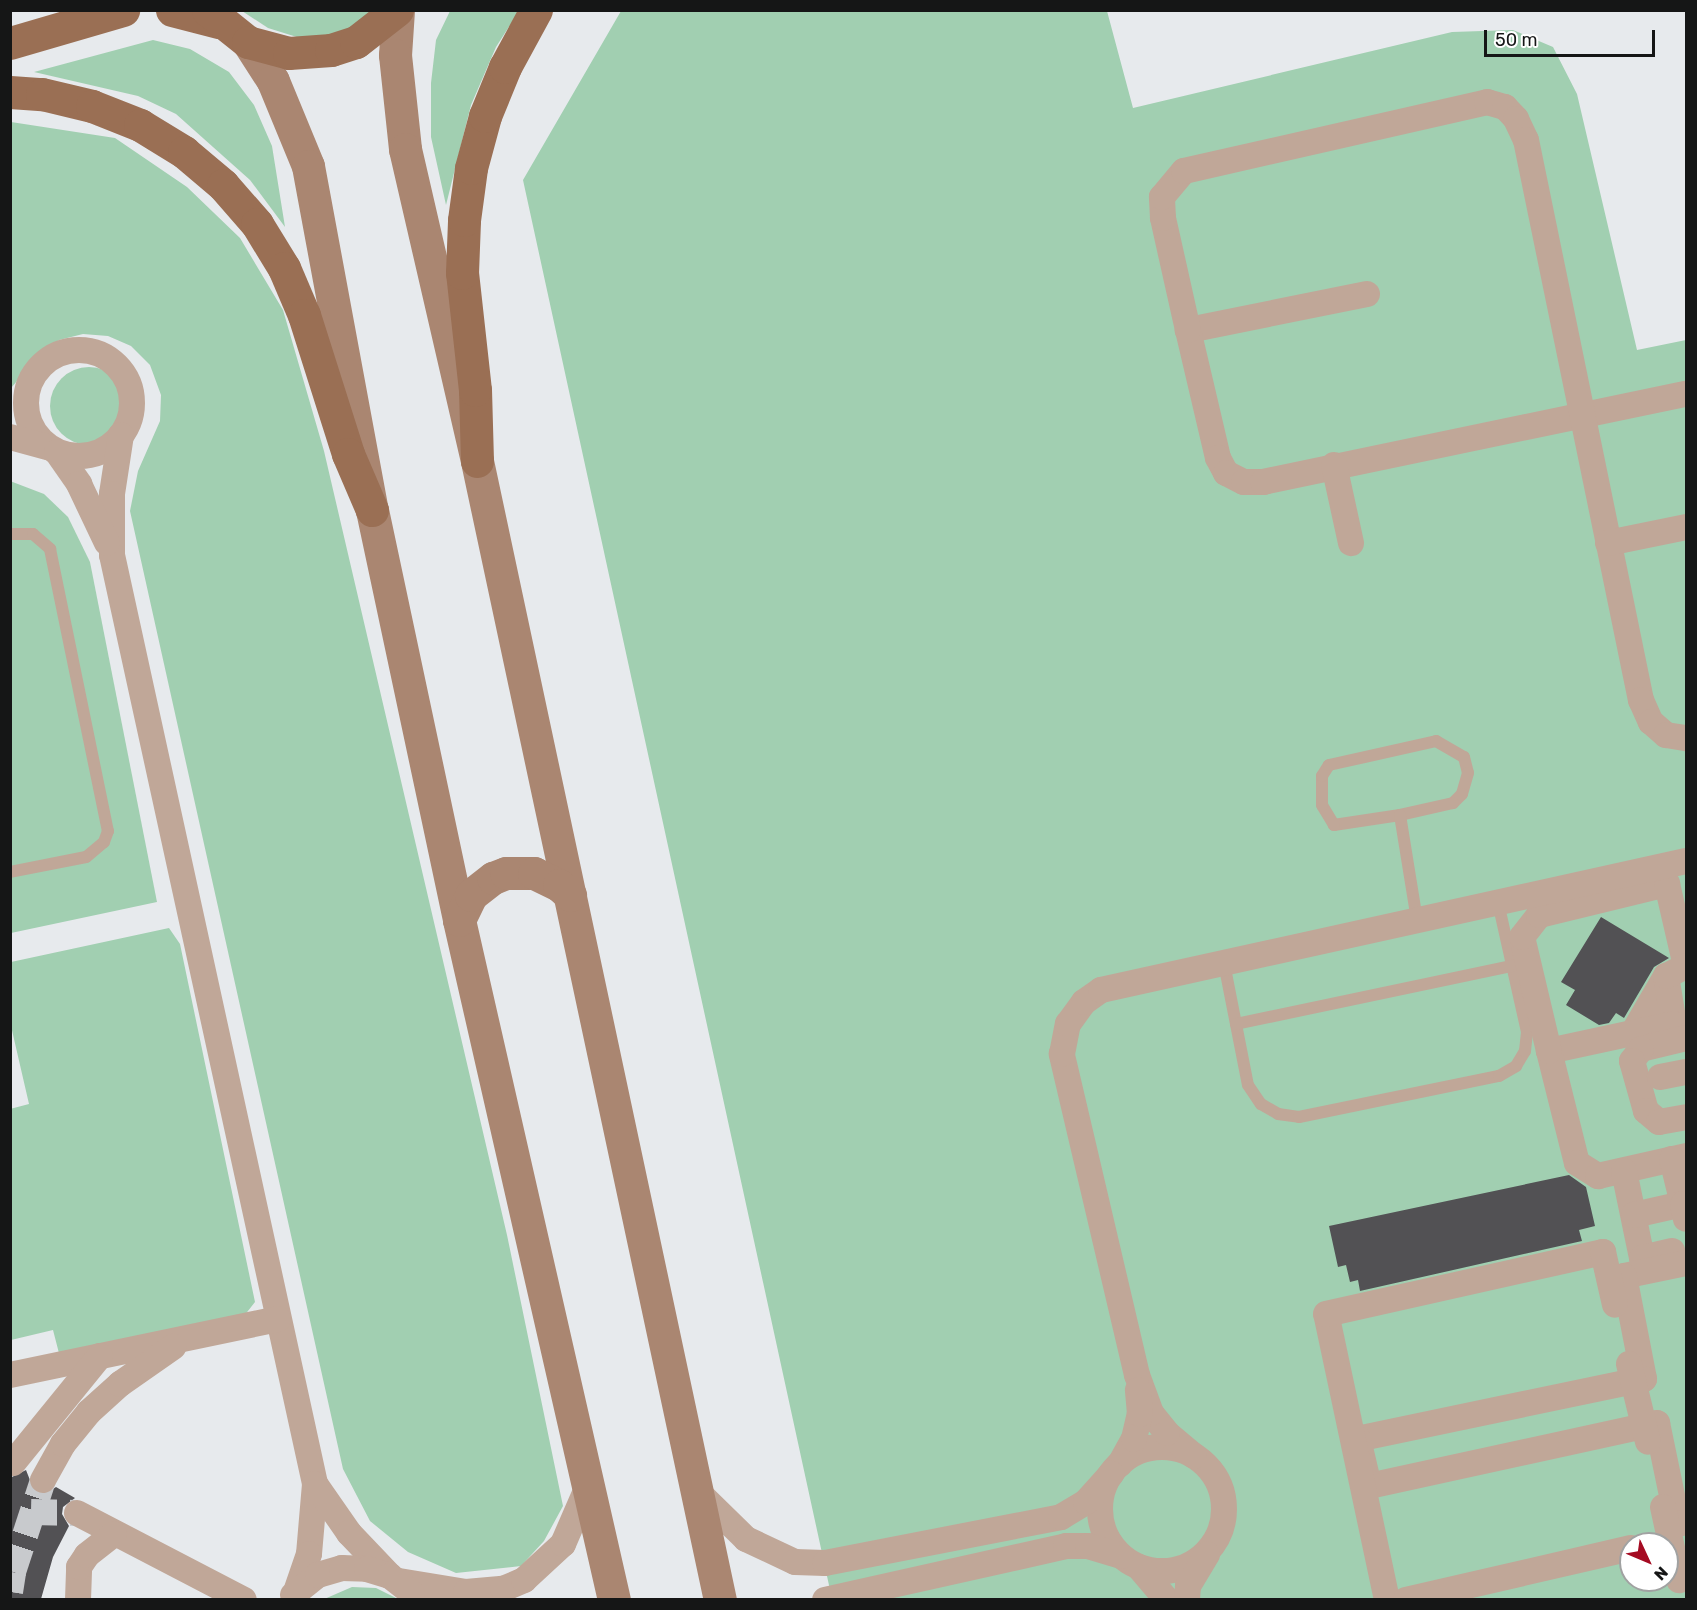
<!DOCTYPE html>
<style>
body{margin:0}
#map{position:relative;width:1697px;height:1610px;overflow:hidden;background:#e7eaed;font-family:Rubik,sans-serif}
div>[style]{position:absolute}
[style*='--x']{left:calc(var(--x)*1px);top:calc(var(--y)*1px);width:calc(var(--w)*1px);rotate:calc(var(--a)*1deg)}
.green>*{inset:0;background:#a1cfb1}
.round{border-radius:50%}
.building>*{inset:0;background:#525154}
.street-tunnel>*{height:26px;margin-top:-13px;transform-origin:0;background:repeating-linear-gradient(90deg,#c8cacd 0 26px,transparent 0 39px)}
.lane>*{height:12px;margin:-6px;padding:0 6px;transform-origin:6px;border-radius:6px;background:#c0a798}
.street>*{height:26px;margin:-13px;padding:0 13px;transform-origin:13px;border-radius:13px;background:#c0a798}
.street>.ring{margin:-13px;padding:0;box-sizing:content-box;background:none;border:26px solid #c0a798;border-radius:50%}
.secondary>*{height:33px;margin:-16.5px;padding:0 16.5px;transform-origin:16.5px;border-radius:16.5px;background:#aa8671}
.primary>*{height:33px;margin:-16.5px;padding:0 16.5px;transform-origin:16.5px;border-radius:16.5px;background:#9a6f54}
span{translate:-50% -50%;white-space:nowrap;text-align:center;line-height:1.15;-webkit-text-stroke:6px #fff;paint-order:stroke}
.frame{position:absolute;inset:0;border:12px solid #151616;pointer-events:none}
.north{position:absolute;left:1619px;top:1532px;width:60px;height:60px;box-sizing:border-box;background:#fff;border:2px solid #a1a2a2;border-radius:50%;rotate:134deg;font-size:16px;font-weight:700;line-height:24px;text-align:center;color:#151616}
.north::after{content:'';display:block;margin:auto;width:21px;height:27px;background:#a50b22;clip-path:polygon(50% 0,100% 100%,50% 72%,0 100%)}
.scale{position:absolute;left:1484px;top:30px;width:171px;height:27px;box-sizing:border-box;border:3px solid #151616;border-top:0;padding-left:8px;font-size:18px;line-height:21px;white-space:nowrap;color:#151616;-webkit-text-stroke:4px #fff;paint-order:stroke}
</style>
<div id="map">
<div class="green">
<i style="clip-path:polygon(242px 11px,381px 11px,338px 35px,300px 38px,268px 28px)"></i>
<i style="clip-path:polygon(450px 11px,519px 11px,496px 47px,471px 105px,446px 205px,431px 137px,431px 83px,436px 40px)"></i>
<i style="clip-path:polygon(evenodd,621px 11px,1107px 11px,1133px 108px,1452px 32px,1513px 30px,1553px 47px,1577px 94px,1637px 350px,1686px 340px,1686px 1599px,832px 1599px,523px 180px,621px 11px,1631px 1544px,1667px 1544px,1667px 1580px,1631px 1580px,1631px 1544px)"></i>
<i style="clip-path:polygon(153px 40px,190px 49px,229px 72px,254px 105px,272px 146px,285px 227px,250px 180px,176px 114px,138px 96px,34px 72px)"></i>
<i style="clip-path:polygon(11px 122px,115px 138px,187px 187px,240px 238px,283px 310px,324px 451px,507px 1235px,563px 1506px,544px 1541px,521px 1566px,456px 1573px,408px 1552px,370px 1521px,343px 1469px,130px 511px,138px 471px,160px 421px,161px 395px,150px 365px,131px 346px,108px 336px,83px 334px,59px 340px,42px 352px,11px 388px)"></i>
<i class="round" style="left:50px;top:367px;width:78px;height:78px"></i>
<i style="clip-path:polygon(10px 481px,44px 494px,68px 517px,90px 562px,157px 902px,11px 933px)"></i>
<i style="clip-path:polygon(169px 928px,180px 944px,255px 1302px,244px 1316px,61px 1361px,53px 1330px,11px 1340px,10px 1109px,29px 1104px,11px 1026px,11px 962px)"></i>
<i style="clip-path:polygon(352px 1587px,376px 1588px,400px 1600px,322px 1600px)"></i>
</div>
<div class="building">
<i style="clip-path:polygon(1601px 917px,1669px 958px,1654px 967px,1624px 1018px,1616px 1013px,1609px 1023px,1599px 1025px,1566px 1005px,1575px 990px,1561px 982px)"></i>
<i style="clip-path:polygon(1569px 1175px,1586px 1187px,1595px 1226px,1579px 1230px,1582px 1241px,1360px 1291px,1358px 1280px,1350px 1282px,1346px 1265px,1338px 1267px,1329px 1226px)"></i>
<i style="clip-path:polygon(26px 1470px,35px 1493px,44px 1495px,56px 1487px,75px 1498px,63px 1507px,62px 1514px,69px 1526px,53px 1557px,41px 1599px,10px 1599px,10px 1478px)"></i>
</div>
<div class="street-tunnel">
<i style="--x:31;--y:1512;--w:46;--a:1.2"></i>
<i style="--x:10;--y:1592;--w:20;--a:-81"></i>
<i style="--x:13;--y:1572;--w:97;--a:-71.9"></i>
</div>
<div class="lane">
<i style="--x:10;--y:534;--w:23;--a:0"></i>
<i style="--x:33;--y:534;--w:23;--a:41"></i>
<i style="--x:50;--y:549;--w:288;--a:78.4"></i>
<i style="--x:108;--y:831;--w:12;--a:110"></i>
<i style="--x:104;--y:842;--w:23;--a:140"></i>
<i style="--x:86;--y:857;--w:77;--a:168.8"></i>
<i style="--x:1400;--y:815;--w:67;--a:171.4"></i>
<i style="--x:1334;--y:825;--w:23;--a:-121"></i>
<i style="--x:1322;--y:805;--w:29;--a:-90"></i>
<i style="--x:1322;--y:776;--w:13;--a:-58"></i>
<i style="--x:1329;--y:765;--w:110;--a:-12.6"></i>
<i style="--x:1436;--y:741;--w:32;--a:30"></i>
<i style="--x:1464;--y:757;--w:16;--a:76"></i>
<i style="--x:1468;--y:773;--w:22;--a:106"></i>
<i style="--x:1462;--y:794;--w:13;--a:135"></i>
<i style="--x:1453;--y:803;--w:54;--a:167.2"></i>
<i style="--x:1400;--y:815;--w:106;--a:80.8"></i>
<i style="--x:1224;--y:963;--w:124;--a:78.9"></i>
<i style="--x:1248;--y:1085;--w:23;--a:56"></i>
<i style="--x:1261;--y:1104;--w:20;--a:30"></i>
<i style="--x:1278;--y:1114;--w:21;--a:8"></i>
<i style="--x:1299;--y:1117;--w:204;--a:-11.6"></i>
<i style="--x:1499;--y:1076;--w:20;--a:-30"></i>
<i style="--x:1516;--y:1066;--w:17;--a:-59"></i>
<i style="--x:1525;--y:1051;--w:19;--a:-84"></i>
<i style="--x:1527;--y:1032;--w:133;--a:-102.6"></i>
<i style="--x:1236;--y:1024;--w:282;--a:-11.9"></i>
</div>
<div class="street">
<i style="--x:1367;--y:294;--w:183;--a:168.6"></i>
<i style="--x:1188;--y:330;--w:131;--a:76.8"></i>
<i style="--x:1218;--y:458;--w:17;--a:62"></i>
<i style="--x:1226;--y:473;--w:20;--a:27"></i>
<i style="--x:1244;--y:482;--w:19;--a:0"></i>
<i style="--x:1263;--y:482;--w:432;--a:-11.8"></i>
<i style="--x:1188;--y:330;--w:115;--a:-102.6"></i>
<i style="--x:1163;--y:218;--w:21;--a:-93"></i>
<i style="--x:1162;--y:197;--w:34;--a:-50"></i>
<i style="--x:1184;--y:171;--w:311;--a:-12.8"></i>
<i style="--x:1487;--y:102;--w:19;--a:16"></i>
<i style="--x:1505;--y:107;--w:16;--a:47"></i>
<i style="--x:1516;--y:119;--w:23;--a:65"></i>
<i style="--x:1526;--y:140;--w:572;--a:78.4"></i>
<i style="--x:1641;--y:700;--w:24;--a:66"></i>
<i style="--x:1651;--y:722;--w:20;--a:41"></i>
<i style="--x:1666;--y:735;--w:20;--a:9"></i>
<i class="ring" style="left:26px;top:350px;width:80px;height:80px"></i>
<i style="--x:121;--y:435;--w:60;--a:98.7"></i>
<i style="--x:112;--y:494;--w:61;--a:90"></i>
<i style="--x:112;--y:555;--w:951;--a:77.67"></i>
<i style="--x:315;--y:1484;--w:70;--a:94.9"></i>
<i style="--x:309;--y:1554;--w:37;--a:109"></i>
<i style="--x:10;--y:437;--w:39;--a:15"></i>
<i style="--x:57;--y:452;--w:39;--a:55"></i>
<i style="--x:79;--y:484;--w:65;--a:64.6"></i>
<i style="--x:1334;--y:465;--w:80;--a:77.7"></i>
<i style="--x:1608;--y:543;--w:80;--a:-11.6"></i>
<i style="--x:1633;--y:1033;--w:66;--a:-59.9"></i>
<i style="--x:1666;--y:976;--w:49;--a:80.5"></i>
<i style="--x:1674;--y:1024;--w:128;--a:167.8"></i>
<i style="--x:1549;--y:1051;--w:115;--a:76"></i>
<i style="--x:1577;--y:1163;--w:25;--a:32"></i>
<i style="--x:1598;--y:1176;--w:90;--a:-12.8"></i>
<i style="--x:1686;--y:1038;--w:46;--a:166.3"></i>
<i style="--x:1641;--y:1049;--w:15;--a:127"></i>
<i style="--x:1632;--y:1061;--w:52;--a:74.4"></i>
<i style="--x:1646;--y:1111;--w:17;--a:40"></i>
<i style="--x:1659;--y:1122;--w:27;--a:-10"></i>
<i style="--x:1549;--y:1051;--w:117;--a:-103.3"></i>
<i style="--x:1522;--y:937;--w:28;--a:-52"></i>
<i style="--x:1539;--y:915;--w:132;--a:-13.6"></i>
<i style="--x:1667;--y:884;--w:84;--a:77"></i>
<i style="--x:1686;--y:966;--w:22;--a:153"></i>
<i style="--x:1660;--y:1077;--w:26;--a:-11"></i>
<i style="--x:1672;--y:1159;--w:46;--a:76.3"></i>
<i style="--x:1683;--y:1204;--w:3;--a:-18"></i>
<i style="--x:1624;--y:1171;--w:89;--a:78.3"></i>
<i style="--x:1642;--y:1258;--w:31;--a:-13"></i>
<i style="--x:1634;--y:1215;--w:50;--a:-12.7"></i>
<i style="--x:1683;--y:1204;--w:15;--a:79"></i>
<i style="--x:1686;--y:1263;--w:63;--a:168.2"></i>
<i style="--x:1624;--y:1276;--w:105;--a:79"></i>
<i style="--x:1644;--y:1379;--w:292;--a:168.2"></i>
<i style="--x:1358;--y:1439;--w:48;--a:76.8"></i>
<i style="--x:1369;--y:1486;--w:295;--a:-12.3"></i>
<i style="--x:1657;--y:1423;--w:103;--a:78.3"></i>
<i style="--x:1678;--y:1524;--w:8;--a:-14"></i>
<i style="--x:1629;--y:1364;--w:80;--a:76.3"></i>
<i style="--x:10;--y:1375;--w:274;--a:-11.8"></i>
<i class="ring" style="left:1100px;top:1447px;width:98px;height:98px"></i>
<i style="--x:1194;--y:1456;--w:35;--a:-140"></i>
<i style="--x:1167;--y:1433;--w:26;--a:-129"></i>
<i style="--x:1151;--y:1413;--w:40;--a:-110.2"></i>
<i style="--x:1137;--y:1375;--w:330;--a:-103.2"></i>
<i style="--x:1062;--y:1054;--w:31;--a:-79"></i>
<i style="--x:1068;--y:1024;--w:27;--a:-54"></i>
<i style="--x:1084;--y:1002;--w:21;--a:-35"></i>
<i style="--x:1101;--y:990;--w:599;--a:-12.44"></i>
<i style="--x:13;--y:1463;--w:138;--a:-50.9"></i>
<i style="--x:1120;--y:1464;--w:29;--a:-61"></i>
<i style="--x:1134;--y:1439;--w:26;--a:-77"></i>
<i style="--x:1140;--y:1414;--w:24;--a:-95"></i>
<i style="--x:43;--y:1480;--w:41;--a:-60.9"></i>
<i style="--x:63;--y:1444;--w:41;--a:-50.9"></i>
<i style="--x:89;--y:1412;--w:42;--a:-42.1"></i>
<i style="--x:120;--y:1384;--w:65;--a:-34.9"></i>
<i style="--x:315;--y:1484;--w:60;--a:55.2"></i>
<i style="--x:349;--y:1533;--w:59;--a:46.4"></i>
<i style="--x:696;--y:1490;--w:70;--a:44.4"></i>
<i style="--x:746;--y:1539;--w:54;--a:25.1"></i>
<i style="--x:795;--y:1562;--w:30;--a:2"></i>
<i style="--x:825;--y:1563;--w:240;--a:-11"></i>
<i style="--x:1061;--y:1517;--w:29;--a:-31"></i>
<i style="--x:1086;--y:1502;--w:38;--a:-48"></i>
<i style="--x:1663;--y:1507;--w:75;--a:77.6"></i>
<i style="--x:77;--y:1513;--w:188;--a:27.5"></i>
<i style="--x:1139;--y:1567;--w:43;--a:49.7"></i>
<i style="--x:399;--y:1581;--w:68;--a:9.3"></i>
<i style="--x:466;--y:1592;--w:37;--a:-5"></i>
<i style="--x:503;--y:1589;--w:23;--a:-23"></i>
<i style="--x:524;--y:1580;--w:53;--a:-42.7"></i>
<i style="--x:563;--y:1544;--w:65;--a:-66.6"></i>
<i style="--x:293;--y:1595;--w:32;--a:-39"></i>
<i style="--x:318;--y:1575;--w:25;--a:-16"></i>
<i style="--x:342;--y:1568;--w:25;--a:2"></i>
<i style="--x:367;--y:1569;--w:24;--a:17"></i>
<i style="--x:390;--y:1576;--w:28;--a:38"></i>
<i style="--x:78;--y:1600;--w:33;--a:-88"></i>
<i style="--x:79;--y:1567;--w:14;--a:-56"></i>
<i style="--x:87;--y:1555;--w:34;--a:-38"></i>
<i style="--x:825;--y:1600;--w:247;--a:-12.6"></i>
<i style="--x:1066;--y:1546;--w:22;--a:0"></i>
<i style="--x:1088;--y:1546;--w:34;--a:17"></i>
<i style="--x:1187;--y:1600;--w:14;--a:-86"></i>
<i style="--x:1188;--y:1586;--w:37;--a:-59"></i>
<i style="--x:1387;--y:1600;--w:292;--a:-102"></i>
<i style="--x:1326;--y:1314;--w:284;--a:-12.6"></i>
<i style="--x:1603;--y:1252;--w:54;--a:77.2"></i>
<i style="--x:1406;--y:1600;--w:231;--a:-13"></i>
</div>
<div class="secondary">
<i style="--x:398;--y:10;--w:45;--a:93.8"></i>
<i style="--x:395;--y:55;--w:95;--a:83.9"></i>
<i style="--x:405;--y:149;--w:320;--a:77"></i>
<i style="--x:477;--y:461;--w:1165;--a:77.96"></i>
<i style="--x:248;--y:42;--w:46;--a:57.3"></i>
<i style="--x:273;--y:81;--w:92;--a:67.6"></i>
<i style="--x:308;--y:166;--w:350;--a:79.5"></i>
<i style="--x:372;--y:510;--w:419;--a:78"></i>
<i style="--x:459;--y:920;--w:697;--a:77.16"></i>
<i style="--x:459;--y:920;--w:28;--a:-64"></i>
<i style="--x:471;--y:895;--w:28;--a:-38"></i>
<i style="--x:493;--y:878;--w:14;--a:-21"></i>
<i style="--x:506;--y:873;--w:28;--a:0"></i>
<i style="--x:534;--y:873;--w:28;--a:26"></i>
<i style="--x:559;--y:885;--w:15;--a:42"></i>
</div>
<div class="primary">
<i style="--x:172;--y:10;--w:48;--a:14.6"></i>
<i style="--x:208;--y:10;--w:51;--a:38.7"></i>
<i style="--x:248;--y:42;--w:42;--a:15"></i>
<i style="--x:289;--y:53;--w:42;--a:-4.1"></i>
<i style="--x:331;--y:50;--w:26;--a:-18"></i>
<i style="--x:356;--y:42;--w:52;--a:-38"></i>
<i style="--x:10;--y:43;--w:118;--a:-16.3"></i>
<i style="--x:10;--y:92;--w:32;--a:4"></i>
<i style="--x:42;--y:94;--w:51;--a:13.5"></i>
<i style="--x:92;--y:106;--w:52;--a:21.6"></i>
<i style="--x:140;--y:125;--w:52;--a:31.5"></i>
<i style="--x:184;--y:152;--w:51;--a:40.2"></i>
<i style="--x:223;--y:185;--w:52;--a:48.9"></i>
<i style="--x:257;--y:224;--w:52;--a:58.5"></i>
<i style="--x:284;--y:268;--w:51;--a:66.9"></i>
<i style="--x:304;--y:315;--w:146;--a:72.4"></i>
<i style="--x:348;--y:454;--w:61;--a:66.8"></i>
<i style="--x:477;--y:461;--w:71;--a:-91.6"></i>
<i style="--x:475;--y:390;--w:118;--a:-96.3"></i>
<i style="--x:462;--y:273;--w:53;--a:-87.8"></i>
<i style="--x:464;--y:220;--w:52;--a:-82.3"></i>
<i style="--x:471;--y:168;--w:54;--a:-74.9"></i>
<i style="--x:485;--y:116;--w:53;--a:-67.8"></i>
<i style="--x:505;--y:67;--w:65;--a:-61.5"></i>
</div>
<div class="frame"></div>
<div class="north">N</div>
<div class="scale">50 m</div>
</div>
